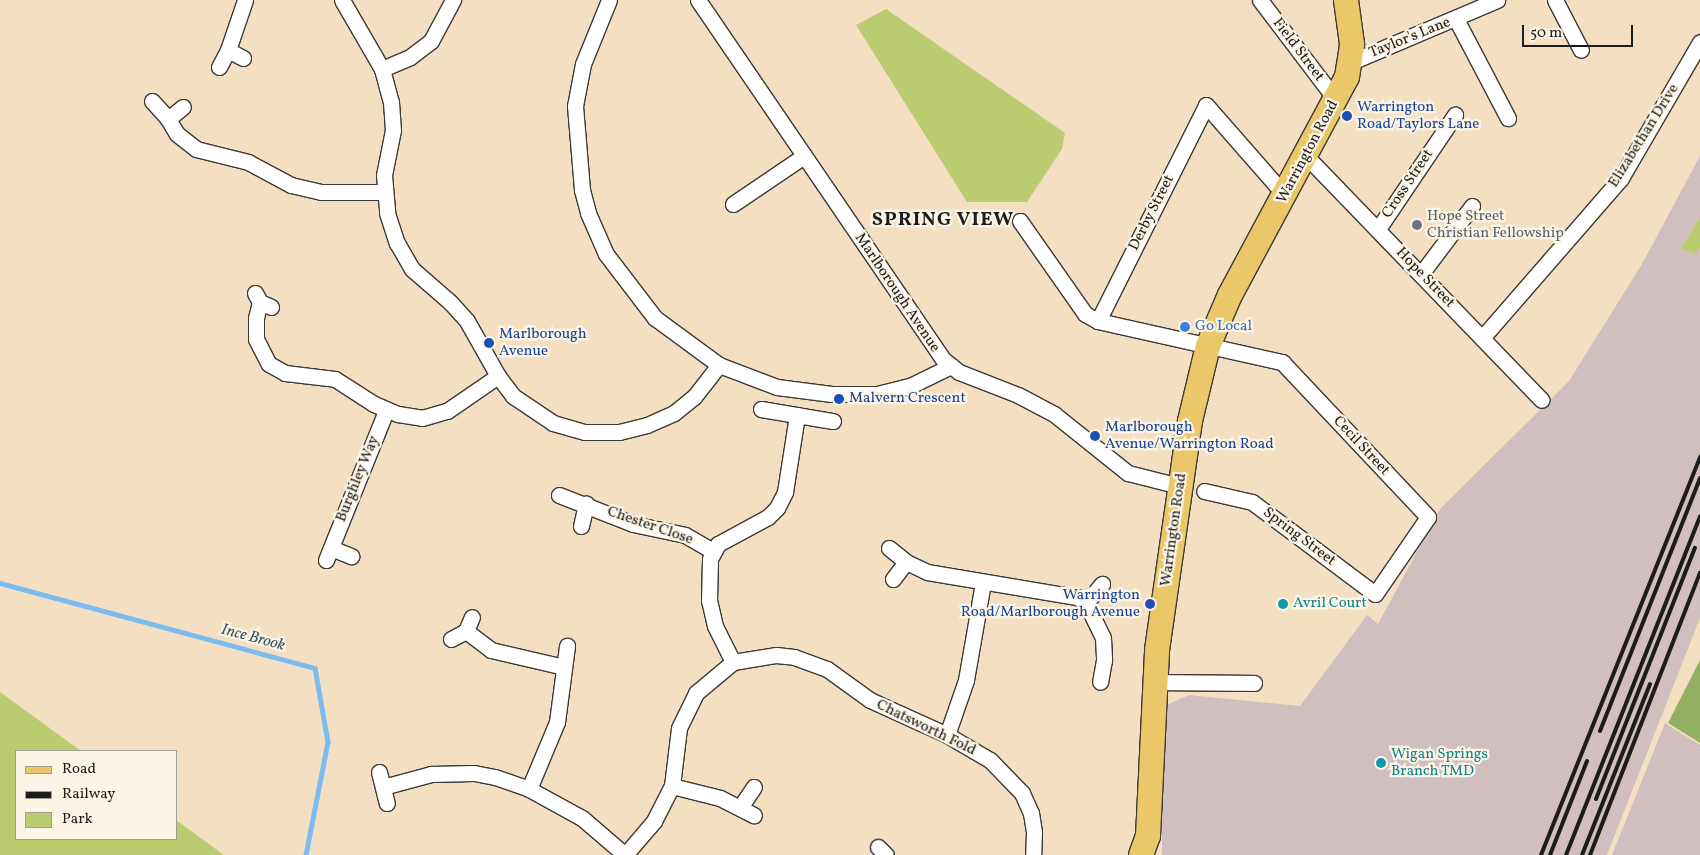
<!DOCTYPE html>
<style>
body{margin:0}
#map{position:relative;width:1700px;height:855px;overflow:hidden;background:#f5dfc3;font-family:Vollkorn,serif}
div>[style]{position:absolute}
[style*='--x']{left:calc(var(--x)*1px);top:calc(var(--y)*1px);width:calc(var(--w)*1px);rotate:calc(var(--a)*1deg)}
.industrial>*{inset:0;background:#d1bfbf}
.green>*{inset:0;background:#bacc6f}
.forest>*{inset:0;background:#93b062}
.stream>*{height:4.5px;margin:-2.25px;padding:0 2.25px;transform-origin:2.25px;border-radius:2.25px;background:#7bbcf0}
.roads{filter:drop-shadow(1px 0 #3d3935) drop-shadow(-1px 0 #3d3935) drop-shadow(0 1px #3d3935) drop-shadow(0 -1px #3d3935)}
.street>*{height:15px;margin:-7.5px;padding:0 7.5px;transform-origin:7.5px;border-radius:7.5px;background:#fff}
.primary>*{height:24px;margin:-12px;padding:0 12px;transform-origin:12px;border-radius:12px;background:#eac769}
.rail>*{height:4px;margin:-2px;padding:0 2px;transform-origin:2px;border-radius:2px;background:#1c1c1c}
.dots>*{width:14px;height:14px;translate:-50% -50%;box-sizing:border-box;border:2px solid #fcf5e5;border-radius:50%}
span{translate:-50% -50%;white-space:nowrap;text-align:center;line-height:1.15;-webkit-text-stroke:4.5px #fcf5e5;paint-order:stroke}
.street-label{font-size:15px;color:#1c1c1c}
.transit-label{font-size:15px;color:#164399}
.left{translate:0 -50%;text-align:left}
.right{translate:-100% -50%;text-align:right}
.worship-label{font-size:15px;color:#5b616d}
.shop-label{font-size:15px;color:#366cbe}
.culture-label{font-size:15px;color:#0d838f}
.water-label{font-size:16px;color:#3d5466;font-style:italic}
.district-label{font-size:20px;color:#1c1c1c;font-weight:700;letter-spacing:1px}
.legend{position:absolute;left:15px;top:750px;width:162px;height:90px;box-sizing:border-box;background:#fcf5e5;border:1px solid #a29e95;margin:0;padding:6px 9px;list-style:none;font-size:15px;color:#1c1c1c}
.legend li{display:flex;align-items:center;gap:10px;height:25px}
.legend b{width:25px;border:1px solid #a29e95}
.scale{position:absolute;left:1522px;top:25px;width:111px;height:22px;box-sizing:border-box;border:2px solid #1c1c1c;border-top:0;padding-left:6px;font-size:15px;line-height:18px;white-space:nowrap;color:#1c1c1c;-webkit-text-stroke:4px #fcf5e5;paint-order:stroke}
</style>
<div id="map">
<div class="industrial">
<i style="clip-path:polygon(1700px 156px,1700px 618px,1607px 855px,1162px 855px,1162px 707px,1189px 695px,1300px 706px,1367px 615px,1378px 624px,1440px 509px,1569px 381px,1642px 264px)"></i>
<i style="clip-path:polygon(1665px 723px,1700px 745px,1700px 855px,1612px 855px)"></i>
</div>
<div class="green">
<i style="clip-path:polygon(886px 9px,1065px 133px,1062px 149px,1027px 202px,967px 202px,856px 25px)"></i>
<i style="clip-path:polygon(1700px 217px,1700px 247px,1696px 254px,1681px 249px)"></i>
<i style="clip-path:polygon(0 692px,81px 751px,16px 751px,16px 839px,176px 839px,176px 820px,224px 855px,0 855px)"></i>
</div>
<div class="forest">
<i style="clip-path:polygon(1700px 660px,1700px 743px,1668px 723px)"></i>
</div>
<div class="stream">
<i style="--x:0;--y:583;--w:326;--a:15.1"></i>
<i style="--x:315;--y:668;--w:75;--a:80"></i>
<i style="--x:328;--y:742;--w:115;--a:101"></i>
</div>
<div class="roads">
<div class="street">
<i style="--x:342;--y:0;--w:80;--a:59.9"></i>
<i style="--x:382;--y:69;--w:34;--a:75"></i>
<i style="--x:391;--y:102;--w:28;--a:86"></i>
<i style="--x:393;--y:130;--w:46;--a:101.3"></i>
<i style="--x:384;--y:175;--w:38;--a:85"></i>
<i style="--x:387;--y:213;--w:32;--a:72"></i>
<i style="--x:397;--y:243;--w:30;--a:60"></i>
<i style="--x:412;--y:269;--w:50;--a:41"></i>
<i style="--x:450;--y:302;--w:25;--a:48"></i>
<i style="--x:467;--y:321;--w:63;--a:60.6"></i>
<i style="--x:498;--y:376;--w:25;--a:53"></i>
<i style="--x:513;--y:396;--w:48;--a:34"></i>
<i style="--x:553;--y:423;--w:33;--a:16"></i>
<i style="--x:585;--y:432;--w:34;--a:0"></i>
<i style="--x:619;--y:432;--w:29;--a:-14"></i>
<i style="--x:647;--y:425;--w:30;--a:-24"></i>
<i style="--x:674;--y:413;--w:26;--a:-39"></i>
<i style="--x:694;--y:397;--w:41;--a:-52"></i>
<i style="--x:609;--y:0;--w:69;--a:112.1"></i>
<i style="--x:583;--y:64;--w:43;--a:100.8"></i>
<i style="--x:575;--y:106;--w:84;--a:85.2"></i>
<i style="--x:582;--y:190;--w:24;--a:75"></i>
<i style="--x:588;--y:213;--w:45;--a:66.3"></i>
<i style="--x:606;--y:254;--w:81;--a:52.6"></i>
<i style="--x:655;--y:318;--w:79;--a:36.3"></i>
<i style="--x:719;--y:365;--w:62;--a:20.8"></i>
<i style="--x:777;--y:387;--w:55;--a:7.3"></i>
<i style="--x:832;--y:394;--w:45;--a:0"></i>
<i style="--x:877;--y:394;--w:34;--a:-14"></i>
<i style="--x:910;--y:386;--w:46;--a:-26"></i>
<i style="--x:698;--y:0;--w:436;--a:55.7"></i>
<i style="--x:944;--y:360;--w:19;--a:39"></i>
<i style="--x:959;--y:372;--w:63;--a:21.3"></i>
<i style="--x:1018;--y:395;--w:41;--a:27.8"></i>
<i style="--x:1054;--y:414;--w:95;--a:38.6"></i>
<i style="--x:1128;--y:473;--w:53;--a:14.3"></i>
<i style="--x:1260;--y:0;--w:126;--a:52.8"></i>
<i style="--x:1555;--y:0;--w:56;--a:62.5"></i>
<i style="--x:1456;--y:19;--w:112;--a:62.3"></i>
<i style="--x:243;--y:58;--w:17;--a:-152"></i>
<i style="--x:228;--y:50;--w:53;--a:-71.2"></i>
<i style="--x:1351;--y:62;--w:159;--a:-23"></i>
<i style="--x:219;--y:67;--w:19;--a:-62"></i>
<i style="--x:382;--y:69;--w:30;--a:-23"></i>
<i style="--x:410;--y:57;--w:26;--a:-37"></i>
<i style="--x:431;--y:41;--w:47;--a:-61.8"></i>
<i style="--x:152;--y:101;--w:24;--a:48"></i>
<i style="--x:168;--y:119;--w:19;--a:-39"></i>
<i style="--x:168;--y:119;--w:17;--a:59"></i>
<i style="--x:177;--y:134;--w:24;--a:38"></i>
<i style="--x:196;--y:149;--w:54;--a:14"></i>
<i style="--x:248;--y:162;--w:49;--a:28.1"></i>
<i style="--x:291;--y:185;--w:31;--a:13"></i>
<i style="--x:321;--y:192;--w:64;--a:0"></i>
<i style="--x:1306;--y:156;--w:339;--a:46"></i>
<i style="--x:733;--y:204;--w:86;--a:-34.1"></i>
<i style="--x:1020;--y:221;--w:113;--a:55"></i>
<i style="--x:1085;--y:314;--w:15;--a:28"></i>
<i style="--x:1098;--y:321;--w:189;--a:12.6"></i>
<i style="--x:1282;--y:362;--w:213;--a:46.7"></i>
<i style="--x:1428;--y:517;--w:93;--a:124.5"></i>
<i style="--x:1375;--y:594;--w:154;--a:-143.2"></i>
<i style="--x:1252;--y:502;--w:49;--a:-167.1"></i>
<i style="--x:1378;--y:229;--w:138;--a:-56"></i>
<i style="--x:1421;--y:274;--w:85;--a:-53.1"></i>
<i style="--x:255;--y:293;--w:10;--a:61"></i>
<i style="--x:260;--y:302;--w:12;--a:24"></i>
<i style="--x:260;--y:302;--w:16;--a:104"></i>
<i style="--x:256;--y:318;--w:21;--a:90"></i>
<i style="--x:256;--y:339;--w:28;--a:63"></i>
<i style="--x:269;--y:364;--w:18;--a:29"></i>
<i style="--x:285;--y:373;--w:50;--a:6.8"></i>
<i style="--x:335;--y:379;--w:46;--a:32.7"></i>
<i style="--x:374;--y:404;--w:26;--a:23"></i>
<i style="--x:398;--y:414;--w:24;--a:9"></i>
<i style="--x:422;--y:418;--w:26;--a:-16"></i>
<i style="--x:447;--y:411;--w:62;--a:-34.5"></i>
<i style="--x:1098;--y:321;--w:241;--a:-63.4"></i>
<i style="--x:1206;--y:105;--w:106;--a:48.8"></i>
<i style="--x:1276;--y:185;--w:13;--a:32"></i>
<i style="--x:1482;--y:338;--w:212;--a:-49"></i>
<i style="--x:1621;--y:178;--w:157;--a:-59.8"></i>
<i style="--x:761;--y:409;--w:73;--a:9.5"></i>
<i style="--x:559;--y:495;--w:79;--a:21.4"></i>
<i style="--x:633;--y:524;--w:53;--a:11.9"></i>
<i style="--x:685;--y:535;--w:32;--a:30"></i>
<i style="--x:581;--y:526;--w:23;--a:-77"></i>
<i style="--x:331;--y:548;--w:22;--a:22"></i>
<i style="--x:889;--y:548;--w:22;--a:39"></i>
<i style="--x:906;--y:562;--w:23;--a:25"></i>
<i style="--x:927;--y:572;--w:152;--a:9.5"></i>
<i style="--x:1077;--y:597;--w:11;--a:34"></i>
<i style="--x:1086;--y:603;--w:39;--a:64"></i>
<i style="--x:1103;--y:638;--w:22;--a:87"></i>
<i style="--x:1104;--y:660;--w:22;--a:100"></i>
<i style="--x:326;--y:560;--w:161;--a:-68.1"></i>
<i style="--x:893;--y:579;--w:21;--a:-53"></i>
<i style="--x:1086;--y:603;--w:25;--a:-50"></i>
<i style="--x:466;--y:631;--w:31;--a:37"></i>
<i style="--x:491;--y:650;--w:75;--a:13.1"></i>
<i style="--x:451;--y:639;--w:17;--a:-28"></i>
<i style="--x:466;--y:631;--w:15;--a:-67"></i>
<i style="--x:733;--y:662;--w:40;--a:-116.6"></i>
<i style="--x:715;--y:626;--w:26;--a:-103"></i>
<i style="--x:709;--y:601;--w:42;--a:-88.6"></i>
<i style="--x:710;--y:559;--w:17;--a:-62"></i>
<i style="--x:718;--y:544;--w:57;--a:-28.4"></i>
<i style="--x:768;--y:517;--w:13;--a:-45"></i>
<i style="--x:777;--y:508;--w:18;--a:-63"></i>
<i style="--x:785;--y:492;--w:78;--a:-81.1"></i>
<i style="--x:1155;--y:682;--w:99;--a:0.6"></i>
<i style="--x:947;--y:735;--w:58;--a:-70.9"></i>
<i style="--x:966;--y:680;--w:98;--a:-80.1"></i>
<i style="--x:379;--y:772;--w:32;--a:76"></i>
<i style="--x:672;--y:786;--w:49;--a:14"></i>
<i style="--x:720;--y:798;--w:38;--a:27"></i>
<i style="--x:383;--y:787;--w:50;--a:-15.2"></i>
<i style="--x:431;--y:774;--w:43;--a:-1.3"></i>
<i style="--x:474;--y:773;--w:21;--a:11"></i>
<i style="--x:495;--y:777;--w:36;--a:19"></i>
<i style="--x:529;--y:789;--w:60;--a:28.7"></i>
<i style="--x:582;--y:818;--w:57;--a:40.7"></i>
<i style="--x:529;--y:789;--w:73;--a:-67.3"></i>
<i style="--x:557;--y:722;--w:77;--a:-82.5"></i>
<i style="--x:741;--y:806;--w:23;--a:-56"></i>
<i style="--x:878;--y:847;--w:11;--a:45"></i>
<i style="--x:625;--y:855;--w:45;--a:-49.5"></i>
<i style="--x:654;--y:821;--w:39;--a:-63"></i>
<i style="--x:672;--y:786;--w:58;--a:-83.1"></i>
<i style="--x:679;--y:728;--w:39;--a:-64"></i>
<i style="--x:696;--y:693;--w:48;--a:-40"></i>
<i style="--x:733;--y:662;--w:44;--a:-9.2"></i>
<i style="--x:776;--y:655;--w:18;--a:6"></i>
<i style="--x:794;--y:657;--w:35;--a:20"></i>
<i style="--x:827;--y:669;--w:53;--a:35.8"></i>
<i style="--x:870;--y:700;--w:85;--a:24.4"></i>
<i style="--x:947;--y:735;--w:50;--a:30.2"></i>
<i style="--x:990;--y:760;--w:46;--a:45.9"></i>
<i style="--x:1022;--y:793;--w:22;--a:66"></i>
<i style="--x:1031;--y:813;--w:19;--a:81"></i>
<i style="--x:1034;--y:832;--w:23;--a:92"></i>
</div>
<div class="primary">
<i style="--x:1141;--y:855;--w:20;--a:-70"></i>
<i style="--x:1148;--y:836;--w:186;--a:-87.2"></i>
<i style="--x:1157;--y:650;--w:231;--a:-81.8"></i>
<i style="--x:1190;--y:421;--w:77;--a:-76.5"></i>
<i style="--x:1208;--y:346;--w:56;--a:-66.7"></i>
<i style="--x:1230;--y:295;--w:247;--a:-61.8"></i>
<i style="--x:1347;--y:77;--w:33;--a:-81"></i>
<i style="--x:1352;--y:44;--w:44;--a:-97.8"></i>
</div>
</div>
<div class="rail">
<i style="--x:1600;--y:731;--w:272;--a:-68.4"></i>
<i style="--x:1596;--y:799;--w:270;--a:-68.5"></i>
<i style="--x:1541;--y:855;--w:429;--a:-68.2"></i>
<i style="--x:1550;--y:855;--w:101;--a:-68.5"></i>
<i style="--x:1566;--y:855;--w:364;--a:-68.4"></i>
<i style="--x:1582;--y:855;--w:184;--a:-68.3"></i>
<i style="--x:1590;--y:855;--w:303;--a:-68.7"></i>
</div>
<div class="dots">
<i style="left:1347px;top:116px;background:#1a4fb4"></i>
<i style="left:1417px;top:225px;background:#6b7280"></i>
<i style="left:1185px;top:327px;background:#3f7fe0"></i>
<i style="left:489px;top:343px;background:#1a4fb4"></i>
<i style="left:839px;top:399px;background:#1a4fb4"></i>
<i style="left:1095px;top:436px;background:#1a4fb4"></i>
<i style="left:1150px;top:604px;background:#1a4fb4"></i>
<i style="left:1283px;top:604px;background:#0f9aa8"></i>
<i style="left:1381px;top:763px;background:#0f9aa8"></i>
</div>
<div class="street-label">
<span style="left:1410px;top:38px;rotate:-22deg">Taylor's Lane</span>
<span style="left:1298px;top:50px;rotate:53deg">Field Street</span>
<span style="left:1644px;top:136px;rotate:-58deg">Elizabethan Drive</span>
<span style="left:1308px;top:152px;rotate:-62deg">Warrington Road</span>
<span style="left:1408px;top:184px;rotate:-56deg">Cross Street</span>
<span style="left:1152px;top:213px;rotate:-63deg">Derby Street</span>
<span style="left:1425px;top:278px;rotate:46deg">Hope Street</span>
<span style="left:897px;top:293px;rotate:56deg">Marlborough Avenue</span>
<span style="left:1361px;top:446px;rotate:47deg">Cecil Street</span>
<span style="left:358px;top:479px;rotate:-68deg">Burghley Way</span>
<span style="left:650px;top:526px;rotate:19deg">Chester Close</span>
<span style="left:1174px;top:530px;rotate:-82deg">Warrington Road</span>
<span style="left:1299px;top:537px;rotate:37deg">Spring Street</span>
<span style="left:926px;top:728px;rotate:26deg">Chatsworth Fold</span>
</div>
<div class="transit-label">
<span class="left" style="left:1357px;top:116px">Warrington<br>Road/Taylors Lane</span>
<span class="left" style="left:499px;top:343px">Marlborough<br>Avenue</span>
<span class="left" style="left:849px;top:399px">Malvern Crescent</span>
<span class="left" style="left:1105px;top:436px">Marlborough<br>Avenue/Warrington Road</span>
<span class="right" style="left:1140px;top:604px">Warrington<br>Road/Marlborough Avenue</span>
</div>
<div class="worship-label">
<span class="left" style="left:1427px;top:225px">Hope Street<br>Christian Fellowship</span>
</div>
<div class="shop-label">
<span class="left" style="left:1195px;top:327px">Go Local</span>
</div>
<div class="culture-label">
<span class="left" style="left:1293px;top:604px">Avril Court</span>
<span class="left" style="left:1391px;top:763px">Wigan Springs<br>Branch TMD</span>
</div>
<div class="water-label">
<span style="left:253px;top:638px;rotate:15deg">Ince Brook</span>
</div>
<div class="district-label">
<span style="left:943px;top:220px">SPRING VIEW</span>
</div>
<ul class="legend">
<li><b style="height:6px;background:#eac769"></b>Road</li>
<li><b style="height:6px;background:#1c1c1c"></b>Railway</li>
<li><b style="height:14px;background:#bacc6f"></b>Park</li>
</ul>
<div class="scale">50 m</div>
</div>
